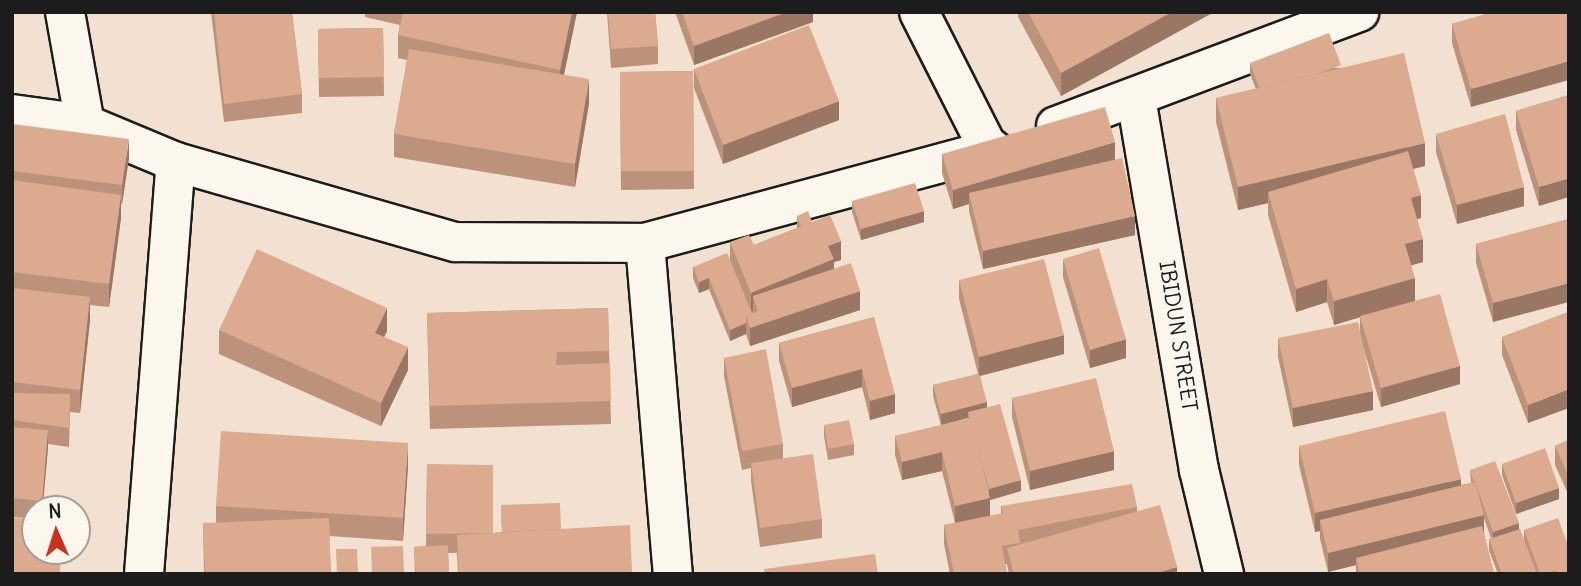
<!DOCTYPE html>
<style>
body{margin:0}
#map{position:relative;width:1581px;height:586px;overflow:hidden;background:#f2e0d0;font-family:Delius,sans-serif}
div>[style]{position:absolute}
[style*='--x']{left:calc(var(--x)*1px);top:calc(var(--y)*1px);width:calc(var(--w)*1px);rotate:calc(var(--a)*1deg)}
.roads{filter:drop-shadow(2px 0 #1c1c1c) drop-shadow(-2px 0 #1c1c1c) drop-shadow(0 2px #1c1c1c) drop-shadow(0 -2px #1c1c1c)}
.minor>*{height:38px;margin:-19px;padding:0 19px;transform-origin:19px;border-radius:19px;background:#fbf7ec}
.wall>*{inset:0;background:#bd927b}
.shaded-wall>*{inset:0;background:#9a7764}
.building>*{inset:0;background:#dcaa8f}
span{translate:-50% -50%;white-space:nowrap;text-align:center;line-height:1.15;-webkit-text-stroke:7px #fbf7ec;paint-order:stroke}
.street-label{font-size:21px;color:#1c1c1c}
.frame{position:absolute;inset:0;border:14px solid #1c1c1c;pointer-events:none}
.north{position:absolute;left:21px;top:495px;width:70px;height:70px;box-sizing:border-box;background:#fbf7ec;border:2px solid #a29f99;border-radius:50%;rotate:357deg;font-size:19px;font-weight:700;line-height:28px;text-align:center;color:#1c1c1c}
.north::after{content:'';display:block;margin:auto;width:24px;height:32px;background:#c8321e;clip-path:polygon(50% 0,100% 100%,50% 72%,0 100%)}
</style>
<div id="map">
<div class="roads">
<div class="minor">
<i style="--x:65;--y:12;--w:114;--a:79.9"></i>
<i style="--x:919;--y:12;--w:155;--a:63.1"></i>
<i style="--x:1136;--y:98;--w:377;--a:80.4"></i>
<i style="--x:1199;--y:470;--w:107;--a:76.5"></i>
<i style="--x:12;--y:114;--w:74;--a:7.8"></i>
<i style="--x:85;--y:124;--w:99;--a:22.7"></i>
<i style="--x:176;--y:162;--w:290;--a:16"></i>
<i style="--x:455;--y:242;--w:190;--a:0.3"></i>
<i style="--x:645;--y:243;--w:360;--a:-15.1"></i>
<i style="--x:1056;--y:126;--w:324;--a:-20.6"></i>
<i style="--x:645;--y:243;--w:332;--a:85.2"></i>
<i style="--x:144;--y:574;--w:413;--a:-85.6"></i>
</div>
</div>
<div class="wall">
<i style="clip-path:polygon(211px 12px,292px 12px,302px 94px,302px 113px,224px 122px)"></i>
<i style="clip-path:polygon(365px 12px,577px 12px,564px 75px,589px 103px,575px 187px,394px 157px,394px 134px,407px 60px,398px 58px,398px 35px,400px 25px,365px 17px)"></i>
<i style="clip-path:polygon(607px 12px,655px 12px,658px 46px,658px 64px,611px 68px)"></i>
<i style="clip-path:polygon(675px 12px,813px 12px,813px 22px,694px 65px)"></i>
<i style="clip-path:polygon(1018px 12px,1214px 12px,1061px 96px,1018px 17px)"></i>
<i style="clip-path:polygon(1493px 12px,1471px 107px,1452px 43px,1452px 24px)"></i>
<i style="clip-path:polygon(383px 28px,384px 96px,319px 97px,318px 29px)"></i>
<i style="clip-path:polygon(1250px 63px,1341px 68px,1425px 166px,1413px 169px,1421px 218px,1417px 219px,1423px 262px,1411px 265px,1415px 301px,1460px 384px,1381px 407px,1362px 343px,1373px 410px,1293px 427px,1278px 357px,1278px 338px,1360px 333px,1360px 317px,1334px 325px,1327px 302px,1296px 312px,1268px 215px,1268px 203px,1238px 210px,1216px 122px,1216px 98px,1256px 89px,1250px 74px)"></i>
<i style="clip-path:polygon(694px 69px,839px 120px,723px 164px,694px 88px)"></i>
<i style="clip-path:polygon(693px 71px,694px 189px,621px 190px,620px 72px)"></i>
<i style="clip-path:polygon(1569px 95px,1539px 206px,1516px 130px,1516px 111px)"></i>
<i style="clip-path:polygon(12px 124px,129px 158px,122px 204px,121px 204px,121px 218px,109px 307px,90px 305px,90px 320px,80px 413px,70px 412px,69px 447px,48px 444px,43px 509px,35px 509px,35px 519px,12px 517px)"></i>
<i style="clip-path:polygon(1436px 134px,1524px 206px,1457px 224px,1436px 152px)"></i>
<i style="clip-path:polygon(942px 154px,1115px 159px,1135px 235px,983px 269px,969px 211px,969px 204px,953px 209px,942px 173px)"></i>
<i style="clip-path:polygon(852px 201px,924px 222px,861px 240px,852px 212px)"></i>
<i style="clip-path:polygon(797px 216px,812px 222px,841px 260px,834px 262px,834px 268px,860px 310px,750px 346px,746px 334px,730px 341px,709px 289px,699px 293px,693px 278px,693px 267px,730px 259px,730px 242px,754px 245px,797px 228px)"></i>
<i style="clip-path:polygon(1569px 219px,1493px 322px,1476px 263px,1476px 244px)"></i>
<i style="clip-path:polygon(1063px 259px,1126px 358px,1090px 368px,1063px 277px)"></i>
<i style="clip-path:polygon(959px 280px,1064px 354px,980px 376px,987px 407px,1021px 491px,990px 500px,990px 516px,1001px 514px,1001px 506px,1137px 507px,1137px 511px,1177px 574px,1009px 574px,1007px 564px,1005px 564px,1007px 574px,950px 574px,944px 544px,944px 525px,955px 523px,942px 471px,902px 480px,895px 455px,895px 436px,968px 419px,968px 418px,941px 425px,933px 396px,933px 385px,978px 374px,959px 299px)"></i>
<i style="clip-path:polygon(608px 308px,611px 424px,430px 429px,427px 313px)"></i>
<i style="clip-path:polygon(1569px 312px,1528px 423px,1502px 355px,1502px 337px)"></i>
<i style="clip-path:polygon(874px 317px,895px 413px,870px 420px,862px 387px,792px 407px,779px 361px,779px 343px)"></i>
<i style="clip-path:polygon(219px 330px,387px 331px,384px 337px,408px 370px,381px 426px,219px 354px)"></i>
<i style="clip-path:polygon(724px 358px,783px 444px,783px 458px,822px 519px,822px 538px,760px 547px,751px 481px,751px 468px,742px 470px,724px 376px)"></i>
<i style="clip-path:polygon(1012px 398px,1114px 470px,1030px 490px,1012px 417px)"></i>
<i style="clip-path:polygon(824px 425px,854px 444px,854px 455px,828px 460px,824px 436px)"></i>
<i style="clip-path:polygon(1569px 440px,1569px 496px,1555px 465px,1555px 446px)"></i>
<i style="clip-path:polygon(1299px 446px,1461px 485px,1471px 483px,1470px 470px,1519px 529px,1524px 540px,1524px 530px,1569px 574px,1498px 574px,1489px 550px,1489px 539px,1491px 538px,1484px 518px,1484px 534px,1494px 574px,1356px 574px,1356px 565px,1328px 572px,1320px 539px,1320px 531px,1315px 532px,1299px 465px)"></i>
<i style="clip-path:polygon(427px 464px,493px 533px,502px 532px,501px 505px,561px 529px,632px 574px,458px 574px,457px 553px,448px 553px,449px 574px,415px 574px,414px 547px,426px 546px)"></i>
<i style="clip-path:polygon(1502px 464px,1559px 499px,1516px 514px,1502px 475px)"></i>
<i style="clip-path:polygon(408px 466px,403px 541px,329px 536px,331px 574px,204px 574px,203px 523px,216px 523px,216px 506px)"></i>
</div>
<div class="shaded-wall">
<i style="clip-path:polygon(572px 12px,577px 12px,560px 93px,560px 70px)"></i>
<i style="clip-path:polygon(787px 12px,813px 12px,813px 22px,694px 65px,694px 46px)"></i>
<i style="clip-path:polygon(1172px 12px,1214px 12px,1061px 96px,1061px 73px)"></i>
<i style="clip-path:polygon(1569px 61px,1569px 80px,1471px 107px,1471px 89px)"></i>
<i style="clip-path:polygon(589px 79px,589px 103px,575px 187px,575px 164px)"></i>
<i style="clip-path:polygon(839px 101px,839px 120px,723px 164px,723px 145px)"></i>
<i style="clip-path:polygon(129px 139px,129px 158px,122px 204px,122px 185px)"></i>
<i style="clip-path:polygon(1115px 142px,1115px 161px,969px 193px,969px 204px,953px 209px,953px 190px)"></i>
<i style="clip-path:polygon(1425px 143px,1425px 166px,1271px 202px,1268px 192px,1268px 203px,1238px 210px,1238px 187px)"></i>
<i style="clip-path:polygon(1569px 178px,1569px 197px,1539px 206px,1539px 187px)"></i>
<i style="clip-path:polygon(1524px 187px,1524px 206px,1457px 224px,1457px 205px)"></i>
<i style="clip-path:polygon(121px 195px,121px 218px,109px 307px,109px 284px)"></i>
<i style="clip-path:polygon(1421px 195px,1421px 218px,1411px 221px,1411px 198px)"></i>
<i style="clip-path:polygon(924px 211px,924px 222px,861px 240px,861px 229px)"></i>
<i style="clip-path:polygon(1135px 216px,1135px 235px,983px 269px,983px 251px)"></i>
<i style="clip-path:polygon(1423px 239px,1423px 262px,1405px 267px,1405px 244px)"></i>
<i style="clip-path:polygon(841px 241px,841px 260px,834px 262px,834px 278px,753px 296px,753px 311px,751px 312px,751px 293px,828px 246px)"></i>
<i style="clip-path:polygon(709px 278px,709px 289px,699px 293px,699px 282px)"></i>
<i style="clip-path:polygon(1415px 278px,1415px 301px,1334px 325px,1334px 301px)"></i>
<i style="clip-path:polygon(1327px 279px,1327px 302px,1296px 312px,1296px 289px)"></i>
<i style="clip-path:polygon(1569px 283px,1569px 302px,1493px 322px,1493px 303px)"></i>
<i style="clip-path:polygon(860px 291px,860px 310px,750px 346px,750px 328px)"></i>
<i style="clip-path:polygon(90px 297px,90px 320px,80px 413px,80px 390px)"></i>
<i style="clip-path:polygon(387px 308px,387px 331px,375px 356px,375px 333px)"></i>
<i style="clip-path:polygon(746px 323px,746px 334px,730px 341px,730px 330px)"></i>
<i style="clip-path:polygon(1064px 335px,1064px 354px,979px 376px,979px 357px)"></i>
<i style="clip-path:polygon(1126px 339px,1126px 358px,1090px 368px,1090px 350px)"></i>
<i style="clip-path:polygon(408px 347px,408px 370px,381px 426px,381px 403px)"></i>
<i style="clip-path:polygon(1460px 366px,1460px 384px,1381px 407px,1381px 388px)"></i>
<i style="clip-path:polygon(862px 369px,862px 387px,792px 407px,792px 388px)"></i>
<i style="clip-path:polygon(1569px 389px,1569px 408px,1528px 423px,1528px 405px)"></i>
<i style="clip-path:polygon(1373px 391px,1373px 410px,1293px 427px,1293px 408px)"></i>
<i style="clip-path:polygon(895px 394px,895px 413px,870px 420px,870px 401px)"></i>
<i style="clip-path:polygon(987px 402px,987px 413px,968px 412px,968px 418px,941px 425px,941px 414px)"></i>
<i style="clip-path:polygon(48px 430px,48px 449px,42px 509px,42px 501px)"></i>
<i style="clip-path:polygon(408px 443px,408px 466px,403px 541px,403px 518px)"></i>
<i style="clip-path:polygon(1114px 451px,1114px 470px,1030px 490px,1030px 471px)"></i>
<i style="clip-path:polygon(942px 452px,942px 471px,902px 480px,902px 462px)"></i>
<i style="clip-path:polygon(1461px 479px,1461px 498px,1320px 520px,1320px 531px,1315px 532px,1315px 513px)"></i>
<i style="clip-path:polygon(1021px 480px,1021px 491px,990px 500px,990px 517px,955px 525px,955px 506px,989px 498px,989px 489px)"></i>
<i style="clip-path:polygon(1559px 488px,1559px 499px,1516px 514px,1516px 503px)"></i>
<i style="clip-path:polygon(1484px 515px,1484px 534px,1356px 558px,1356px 565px,1328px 572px,1328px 553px)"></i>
<i style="clip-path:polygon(1519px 523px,1519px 534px,1493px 543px,1493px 532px)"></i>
<i style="clip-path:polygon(1177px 567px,1177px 574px,1154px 574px)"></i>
</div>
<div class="building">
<i style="clip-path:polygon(214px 12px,292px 12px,302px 94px,224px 104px)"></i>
<i style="clip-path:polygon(403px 12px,572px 12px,560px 70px,398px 35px)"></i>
<i style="clip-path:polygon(608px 12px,655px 12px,658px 46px,611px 49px)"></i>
<i style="clip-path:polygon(682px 12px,787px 12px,694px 46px)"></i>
<i style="clip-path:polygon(1028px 12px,1172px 12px,1061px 73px)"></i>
<i style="clip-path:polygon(1493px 12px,1569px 12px,1569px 61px,1471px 89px,1452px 24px)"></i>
<i style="clip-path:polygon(809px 25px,839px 101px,723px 145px,694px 69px)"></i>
<i style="clip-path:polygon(383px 28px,384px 77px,319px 78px,318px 29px)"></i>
<i style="clip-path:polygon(1329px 33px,1341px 65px,1317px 74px,1259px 88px,1250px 63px)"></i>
<i style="clip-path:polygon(409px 49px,589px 79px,575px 164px,394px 134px)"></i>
<i style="clip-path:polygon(1404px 53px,1425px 143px,1238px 187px,1216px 98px)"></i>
<i style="clip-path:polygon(693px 71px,694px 171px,621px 171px,620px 72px)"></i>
<i style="clip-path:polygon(1569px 95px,1569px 178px,1539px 187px,1516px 111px)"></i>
<i style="clip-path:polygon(1105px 107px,1115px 142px,953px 190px,942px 154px)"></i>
<i style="clip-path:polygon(1505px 114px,1524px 187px,1457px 205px,1436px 134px)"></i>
<i style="clip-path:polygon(12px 124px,129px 139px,122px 185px,12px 171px)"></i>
<i style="clip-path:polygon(1408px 151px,1421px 195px,1411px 198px,1423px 239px,1405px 244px,1415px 278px,1334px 301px,1327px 279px,1296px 289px,1268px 192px)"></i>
<i style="clip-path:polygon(1122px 158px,1135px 216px,983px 251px,969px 193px)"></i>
<i style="clip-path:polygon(12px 180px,121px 195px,109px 284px,12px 272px)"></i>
<i style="clip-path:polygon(915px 183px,924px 211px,861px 229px,852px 201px)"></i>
<i style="clip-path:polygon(808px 211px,812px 222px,830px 215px,841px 241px,828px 246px,834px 259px,751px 293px,730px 242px,749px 235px,754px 245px,801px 227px,797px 216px)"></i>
<i style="clip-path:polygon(1569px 219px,1569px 283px,1493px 303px,1476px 244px)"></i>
<i style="clip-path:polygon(1099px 248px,1126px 339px,1090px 350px,1063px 259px)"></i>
<i style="clip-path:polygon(257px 249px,387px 308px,375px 333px,408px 347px,381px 403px,219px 330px)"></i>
<i style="clip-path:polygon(727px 253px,752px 313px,746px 316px,746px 323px,730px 330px,709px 278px,699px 282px,693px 267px)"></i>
<i style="clip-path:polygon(1044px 259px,1064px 335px,979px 357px,959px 280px)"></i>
<i style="clip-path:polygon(851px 263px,860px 291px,750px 328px,746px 316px,758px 311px,753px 296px)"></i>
<i style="clip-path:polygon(12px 288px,90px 297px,80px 390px,12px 382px)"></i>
<i style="clip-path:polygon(1440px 294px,1460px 366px,1381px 388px,1360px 316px)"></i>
<i style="clip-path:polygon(608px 308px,609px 351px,557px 352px,556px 365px,610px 363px,611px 401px,430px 406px,427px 313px)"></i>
<i style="clip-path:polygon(1569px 312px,1569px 389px,1528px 405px,1502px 337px)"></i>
<i style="clip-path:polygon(874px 317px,895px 394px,870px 401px,862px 369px,792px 388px,779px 343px)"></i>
<i style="clip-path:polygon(1358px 322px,1373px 391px,1293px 408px,1278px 338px)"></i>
<i style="clip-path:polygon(766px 349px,783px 444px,742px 451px,724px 358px)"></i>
<i style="clip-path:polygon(979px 374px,987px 402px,941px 414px,933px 385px)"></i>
<i style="clip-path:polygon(1096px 378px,1114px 451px,1030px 471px,1012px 398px)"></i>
<i style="clip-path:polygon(12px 393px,70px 394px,69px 428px,12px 420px)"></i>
<i style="clip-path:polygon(1000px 404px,1021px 480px,989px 489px,968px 412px)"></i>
<i style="clip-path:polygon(1445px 411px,1461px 479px,1315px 513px,1299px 446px)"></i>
<i style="clip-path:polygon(971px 418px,990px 498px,955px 506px,942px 452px,902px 462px,895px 436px)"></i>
<i style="clip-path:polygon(849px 420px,854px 444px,828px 449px,824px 425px)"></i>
<i style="clip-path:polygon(12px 427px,48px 430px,42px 501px,12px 498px)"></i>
<i style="clip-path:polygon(221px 431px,408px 443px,403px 518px,216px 506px)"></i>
<i style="clip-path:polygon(1569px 440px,1569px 478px,1555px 446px)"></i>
<i style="clip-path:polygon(1545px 448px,1559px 488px,1516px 503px,1502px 464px)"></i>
<i style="clip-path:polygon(813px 454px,822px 519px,760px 528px,751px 463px)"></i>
<i style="clip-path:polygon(1495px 461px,1519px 523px,1493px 532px,1475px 482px,1474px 482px,1470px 470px)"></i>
<i style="clip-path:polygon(427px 464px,493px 465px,493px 533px,426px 534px)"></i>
<i style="clip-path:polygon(1475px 482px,1484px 515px,1328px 553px,1320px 520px)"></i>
<i style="clip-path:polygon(1132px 484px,1137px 507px,1018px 530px,1020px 543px,1002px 546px,1007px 574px,954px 574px,944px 525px,1003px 513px,1001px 506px)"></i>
<i style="clip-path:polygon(560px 503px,561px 529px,502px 532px,501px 505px)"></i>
<i style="clip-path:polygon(1160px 505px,1177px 567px,1154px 574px,1014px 574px,1007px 548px)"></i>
<i style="clip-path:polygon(12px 518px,35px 519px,35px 551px,60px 551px,60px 574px,12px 574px)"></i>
<i style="clip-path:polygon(329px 518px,331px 574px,205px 574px,203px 523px)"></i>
<i style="clip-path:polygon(1558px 518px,1569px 548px,1569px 564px,1546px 574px,1540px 574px,1524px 530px)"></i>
<i style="clip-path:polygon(630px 525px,632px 574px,459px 574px,457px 535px)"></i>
<i style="clip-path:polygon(1482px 526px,1494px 574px,1360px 574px,1356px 558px)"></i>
<i style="clip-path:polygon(1520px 529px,1537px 574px,1502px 574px,1489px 539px)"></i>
<i style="clip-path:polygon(448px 545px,449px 574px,416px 574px,414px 547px)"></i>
<i style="clip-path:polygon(403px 546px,404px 574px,372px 574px,371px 547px)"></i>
<i style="clip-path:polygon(336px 549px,357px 549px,358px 574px,337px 574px)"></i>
<i style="clip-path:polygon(875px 554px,878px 574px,765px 574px,764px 569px)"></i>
<i style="clip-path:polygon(1569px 564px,1569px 574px,1557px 574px,1555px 569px)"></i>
</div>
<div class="street-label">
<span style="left:1178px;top:336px;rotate:81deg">IBIDUN STREET</span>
</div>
<div class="frame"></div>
<div class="north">N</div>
</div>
